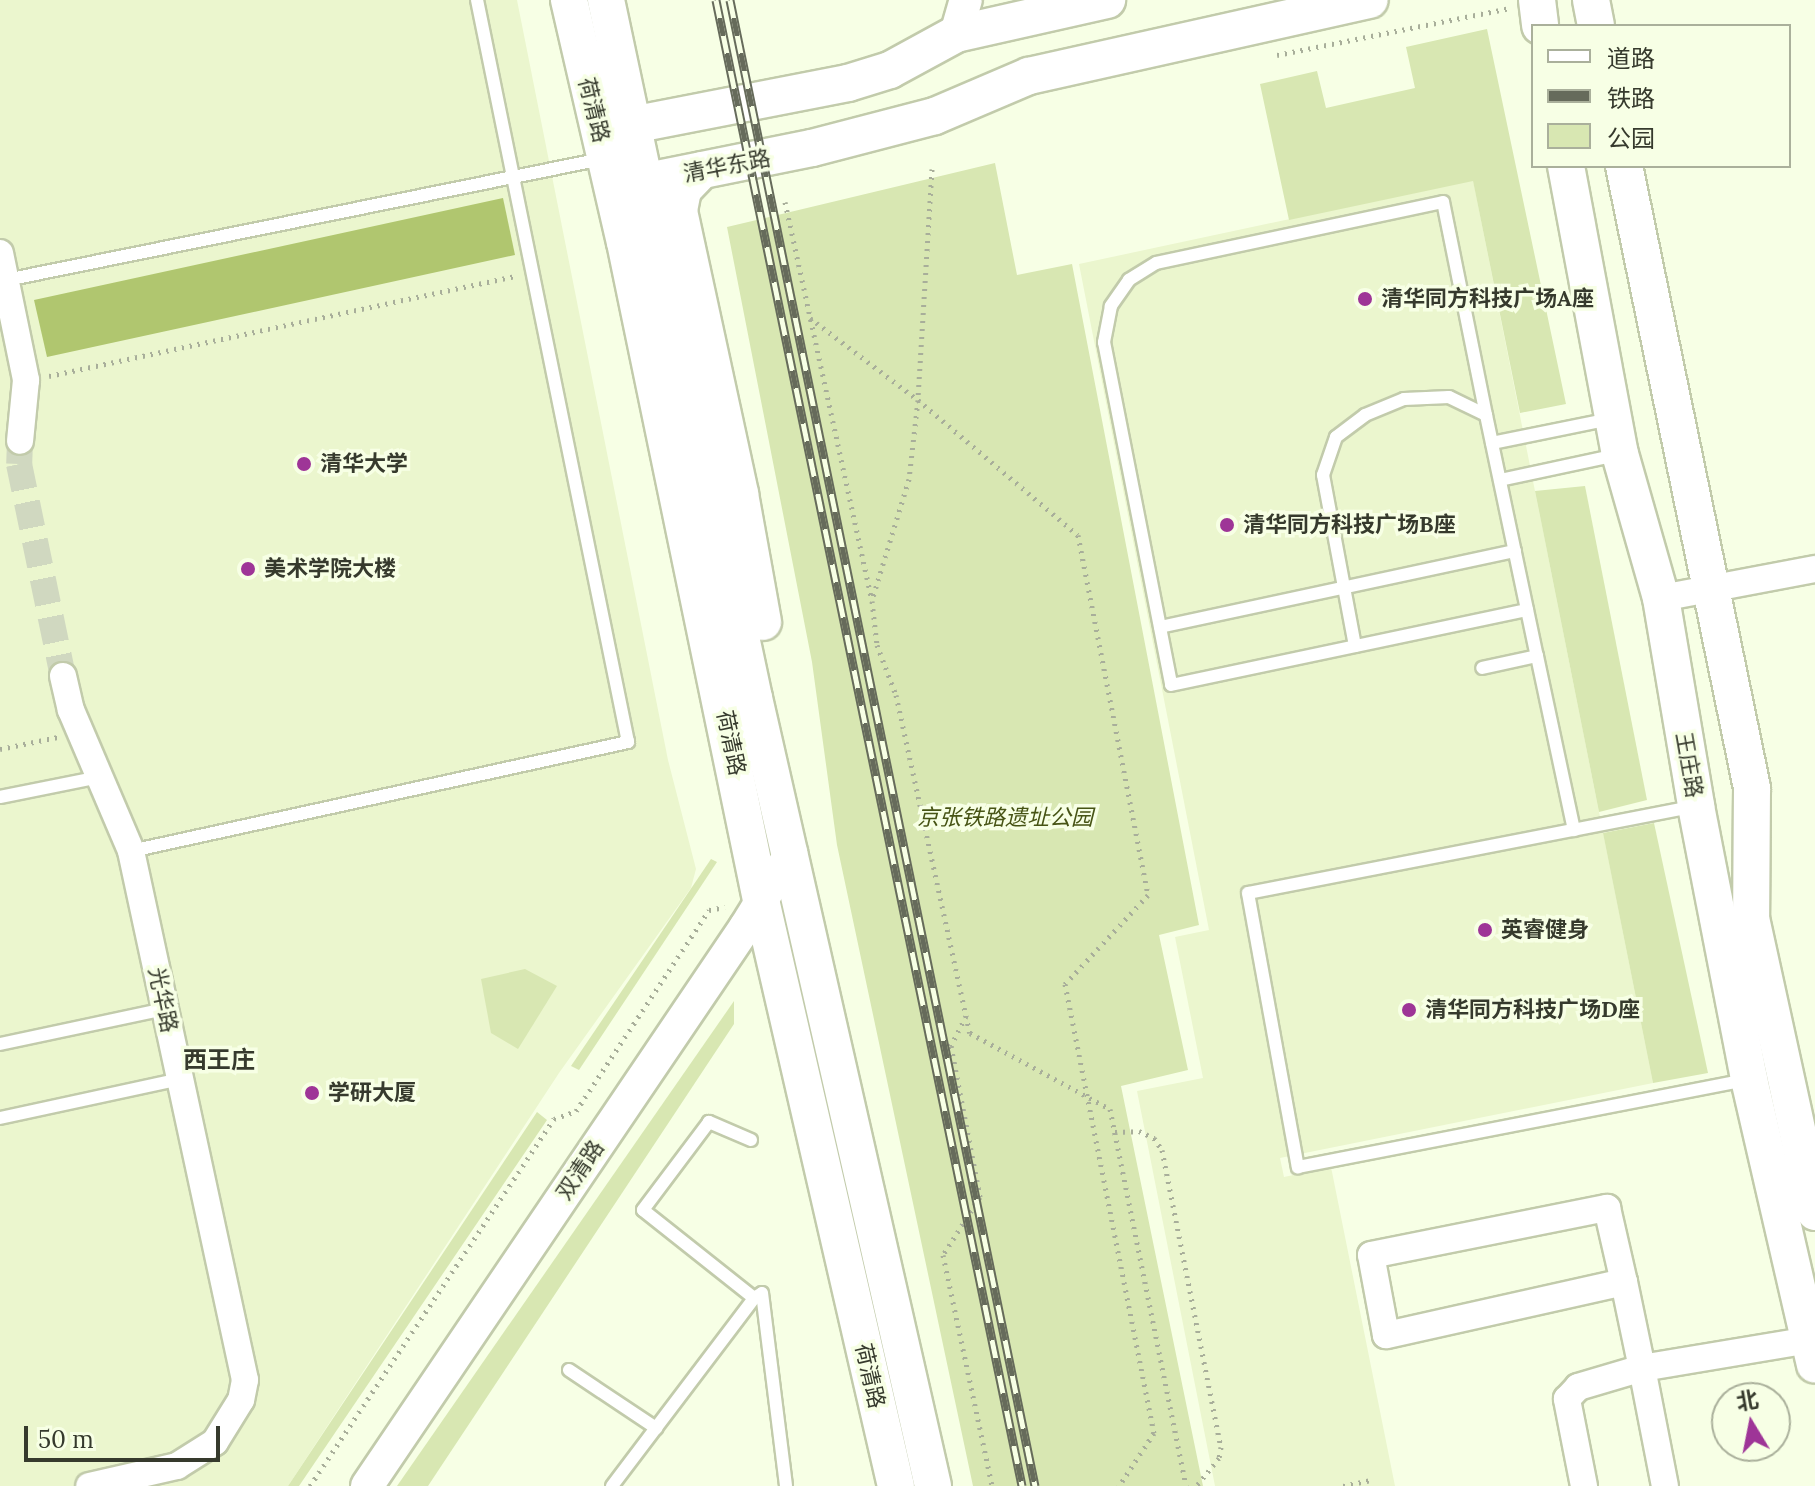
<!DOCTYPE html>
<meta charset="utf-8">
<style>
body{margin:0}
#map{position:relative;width:1815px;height:1486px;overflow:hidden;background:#f7ffe5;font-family:Lora,"Noto Sans SC",serif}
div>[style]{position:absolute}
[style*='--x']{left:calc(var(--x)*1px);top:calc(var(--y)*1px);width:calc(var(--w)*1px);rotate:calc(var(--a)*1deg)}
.built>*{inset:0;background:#ebf6ce}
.green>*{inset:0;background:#d8e7b2}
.forest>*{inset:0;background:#b0c66f}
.minor-tunnel>*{height:26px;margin-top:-13px;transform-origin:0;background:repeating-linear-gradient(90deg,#d0d8c0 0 26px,transparent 0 39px)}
.path>*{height:5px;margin-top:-2.5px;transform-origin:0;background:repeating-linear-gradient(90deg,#a8ae9a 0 2px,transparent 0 8px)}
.roads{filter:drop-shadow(2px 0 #c2cbab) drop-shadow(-2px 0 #c2cbab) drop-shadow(0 2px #c2cbab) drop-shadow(0 -2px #c2cbab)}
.service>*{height:12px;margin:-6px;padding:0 6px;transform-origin:6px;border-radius:6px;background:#fff}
.minor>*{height:26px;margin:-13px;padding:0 13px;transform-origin:13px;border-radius:13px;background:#fff}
.tertiary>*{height:32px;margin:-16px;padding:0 16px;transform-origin:16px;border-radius:16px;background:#fff}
.secondary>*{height:36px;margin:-18px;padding:0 18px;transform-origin:18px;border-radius:18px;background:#fff}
.rail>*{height:9px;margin-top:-4.5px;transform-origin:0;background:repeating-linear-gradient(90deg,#f7ffe5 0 18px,#666b5b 0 36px);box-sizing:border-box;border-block:2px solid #666b5b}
.dots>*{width:22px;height:22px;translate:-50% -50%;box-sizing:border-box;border:4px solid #f7ffe5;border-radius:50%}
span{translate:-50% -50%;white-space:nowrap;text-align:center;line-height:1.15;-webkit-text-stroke:7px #f7ffe5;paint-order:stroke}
.street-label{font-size:22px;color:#363a2d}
.poi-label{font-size:22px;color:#363a2d;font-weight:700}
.left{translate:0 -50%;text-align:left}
.park-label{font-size:22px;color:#475415;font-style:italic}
.neighbourhood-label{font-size:24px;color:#363a2d;font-weight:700}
.legend{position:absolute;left:1531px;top:24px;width:260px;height:144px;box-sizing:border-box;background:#f7ffe5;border:2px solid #aab09b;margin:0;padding:10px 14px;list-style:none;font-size:24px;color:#363a2d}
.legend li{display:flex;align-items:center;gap:16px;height:40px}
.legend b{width:40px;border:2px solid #aab09b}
.north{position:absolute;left:1711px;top:1382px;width:80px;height:80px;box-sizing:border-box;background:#f7ffe5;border:2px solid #aab09b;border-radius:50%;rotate:350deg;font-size:22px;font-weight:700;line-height:32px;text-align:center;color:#363a2d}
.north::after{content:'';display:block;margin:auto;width:28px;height:36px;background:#9e3597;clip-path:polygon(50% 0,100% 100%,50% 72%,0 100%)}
.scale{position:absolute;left:24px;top:1426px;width:196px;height:36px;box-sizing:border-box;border:4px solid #363a2d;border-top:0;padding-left:10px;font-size:24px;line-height:28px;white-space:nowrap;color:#363a2d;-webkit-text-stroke:6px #f7ffe5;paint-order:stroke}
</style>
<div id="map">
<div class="built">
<i style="clip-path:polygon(0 0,517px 0,668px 760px,696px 869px,691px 888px,559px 1073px,288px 1486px,0 1486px)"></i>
<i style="clip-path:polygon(1473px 180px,1653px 1083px,1280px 1158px,1284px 1177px,1331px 1167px,1395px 1486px,1215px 1486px,1137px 1091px,1203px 1078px,1175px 937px,1209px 930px,1079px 264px)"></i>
</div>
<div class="green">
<i style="clip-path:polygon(1487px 29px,1566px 404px,1520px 413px,1473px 181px,1289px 220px,1260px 84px,1317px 71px,1326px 108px,1415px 88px,1406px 47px)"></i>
<i style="clip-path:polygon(995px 163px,1017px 275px,1072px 264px,1199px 925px,1159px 935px,1188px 1070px,1121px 1086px,1203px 1486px,973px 1486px,837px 845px,812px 662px,727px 227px)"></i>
<i style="clip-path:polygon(1585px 486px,1647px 800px,1599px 812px,1535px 491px)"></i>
<i style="clip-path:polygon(1654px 823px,1708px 1073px,1653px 1083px,1603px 833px)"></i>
<i style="clip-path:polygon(711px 859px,717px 862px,579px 1070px,571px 1066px)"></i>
<i style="clip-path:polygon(525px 969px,557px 986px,518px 1049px,491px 1033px,481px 979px)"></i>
<i style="clip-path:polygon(734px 1001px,734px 1024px,428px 1486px,397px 1486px)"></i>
<i style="clip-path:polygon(537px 1112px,547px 1120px,299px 1486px,288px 1486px)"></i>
</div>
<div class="forest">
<i style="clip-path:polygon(503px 198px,515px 255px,47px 357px,34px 300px)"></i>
</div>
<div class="minor-tunnel">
<i style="--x:20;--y:441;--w:23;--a:92"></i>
<i style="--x:19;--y:464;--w:217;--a:78.3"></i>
</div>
<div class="path">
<i style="--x:1277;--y:55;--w:238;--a:-11.4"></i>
<i style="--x:932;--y:169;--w:231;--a:93.5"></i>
<i style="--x:918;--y:400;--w:209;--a:40.2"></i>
<i style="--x:1078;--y:535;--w:367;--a:79"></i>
<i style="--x:1148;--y:895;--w:122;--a:133"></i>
<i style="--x:1065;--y:984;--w:458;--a:78.8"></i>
<i style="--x:1154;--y:1433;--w:64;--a:123.4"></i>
<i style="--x:785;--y:202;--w:408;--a:77.7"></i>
<i style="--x:872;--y:601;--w:44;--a:83.5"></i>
<i style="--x:877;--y:645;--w:53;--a:69.2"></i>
<i style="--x:896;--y:695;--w:346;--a:77.7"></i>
<i style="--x:970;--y:1033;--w:159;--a:28.5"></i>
<i style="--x:1110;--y:1109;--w:385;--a:78.6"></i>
<i style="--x:810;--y:318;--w:136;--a:37.2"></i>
<i style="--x:918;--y:400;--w:80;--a:96.5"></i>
<i style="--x:909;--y:479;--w:123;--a:107"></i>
<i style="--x:49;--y:376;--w:479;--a:-12.1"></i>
<i style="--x:0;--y:749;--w:59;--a:-11.7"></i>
<i style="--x:966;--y:1016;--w:34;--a:117"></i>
<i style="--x:951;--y:1046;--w:154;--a:79.1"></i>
<i style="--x:980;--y:1197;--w:69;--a:122.5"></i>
<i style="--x:943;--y:1255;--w:236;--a:78"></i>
<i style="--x:1115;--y:1132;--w:24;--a:-2"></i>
<i style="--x:1139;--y:1131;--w:17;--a:25"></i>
<i style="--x:1154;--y:1138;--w:14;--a:56"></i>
<i style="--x:1162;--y:1150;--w:303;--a:78.8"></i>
<i style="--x:1221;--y:1447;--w:11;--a:100"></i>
<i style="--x:1219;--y:1458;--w:36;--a:129"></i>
<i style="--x:310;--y:1486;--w:441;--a:-56.4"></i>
<i style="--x:554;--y:1119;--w:23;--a:-20"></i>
<i style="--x:576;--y:1111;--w:241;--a:-56.5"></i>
<i style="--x:709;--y:910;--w:16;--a:-11"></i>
<i style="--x:1343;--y:1486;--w:30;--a:-12"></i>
</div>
<div class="roads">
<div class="service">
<i style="--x:6;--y:280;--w:608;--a:-11.48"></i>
<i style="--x:1486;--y:415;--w:217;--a:-101.4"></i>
<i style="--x:1443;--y:202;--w:293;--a:168"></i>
<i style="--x:1156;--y:263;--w:32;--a:148"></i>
<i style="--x:1129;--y:280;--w:32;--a:125"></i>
<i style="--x:1111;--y:306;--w:37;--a:101"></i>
<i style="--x:1104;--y:342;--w:349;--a:78.9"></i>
<i style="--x:1171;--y:685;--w:364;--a:-11.9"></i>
<i style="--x:1492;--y:443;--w:120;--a:-11.5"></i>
<i style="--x:1500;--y:480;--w:120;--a:-12.1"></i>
<i style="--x:1160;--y:627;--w:363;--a:-12.1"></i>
<i style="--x:1355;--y:646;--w:174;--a:-100.6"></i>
<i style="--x:1323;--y:475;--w:40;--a:-71.1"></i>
<i style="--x:1336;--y:437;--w:36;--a:-37"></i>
<i style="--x:1365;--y:415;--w:42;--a:-22.3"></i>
<i style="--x:1404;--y:399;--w:45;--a:-2.5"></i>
<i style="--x:1449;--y:397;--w:41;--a:25.9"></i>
<i style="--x:1486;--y:415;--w:246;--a:78.1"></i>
<i style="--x:1537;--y:656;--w:56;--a:167.7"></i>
<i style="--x:1537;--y:656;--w:178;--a:78"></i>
<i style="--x:0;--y:797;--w:101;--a:-11.4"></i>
<i style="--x:1691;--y:807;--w:451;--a:169"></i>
<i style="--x:1248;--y:893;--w:279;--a:79.7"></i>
<i style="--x:1298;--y:1167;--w:456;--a:-11"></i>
<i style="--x:131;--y:851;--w:509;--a:-12.37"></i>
<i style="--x:628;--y:742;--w:757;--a:-101.5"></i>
<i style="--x:0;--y:1044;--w:169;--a:-12"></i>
<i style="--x:0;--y:1118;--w:184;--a:-12.2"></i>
<i style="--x:751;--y:1140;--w:46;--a:-156.8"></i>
<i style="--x:709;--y:1122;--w:110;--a:126.9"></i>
<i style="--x:643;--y:1210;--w:142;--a:38.4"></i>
<i style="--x:569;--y:1370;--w:105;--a:33.7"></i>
<i style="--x:612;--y:1486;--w:236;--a:-52.9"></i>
<i style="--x:754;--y:1298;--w:9;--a:-32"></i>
<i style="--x:762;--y:1293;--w:194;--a:82.9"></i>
</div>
<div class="minor">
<i style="--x:0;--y:253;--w:130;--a:78.4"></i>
<i style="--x:26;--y:380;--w:61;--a:95.6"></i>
<i style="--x:1661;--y:598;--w:157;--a:-10.7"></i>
<i style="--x:63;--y:676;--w:35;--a:77"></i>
<i style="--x:71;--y:710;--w:153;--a:66.9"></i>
<i style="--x:131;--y:851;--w:541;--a:77.84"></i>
<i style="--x:245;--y:1380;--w:20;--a:101"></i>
<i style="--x:241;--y:1400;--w:49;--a:121.8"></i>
<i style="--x:215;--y:1442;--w:45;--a:147.7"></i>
<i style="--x:177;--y:1466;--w:90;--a:167.2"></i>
<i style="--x:1624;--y:1282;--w:244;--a:167.4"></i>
<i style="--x:1386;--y:1335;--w:81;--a:-100.6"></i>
<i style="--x:1371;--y:1255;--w:241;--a:-11.3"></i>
<i style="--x:1607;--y:1208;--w:76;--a:77.1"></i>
<i style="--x:1624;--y:1282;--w:88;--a:78.2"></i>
<i style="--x:1642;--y:1368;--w:169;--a:-9.5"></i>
<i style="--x:1584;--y:1486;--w:89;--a:-101.1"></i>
<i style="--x:1567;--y:1399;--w:16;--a:-47"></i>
<i style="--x:1578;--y:1387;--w:67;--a:-16.5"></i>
<i style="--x:1642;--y:1368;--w:120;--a:79"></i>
</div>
<div class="tertiary">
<i style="--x:956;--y:34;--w:35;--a:-74"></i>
<i style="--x:367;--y:1486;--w:676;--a:-55.91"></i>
<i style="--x:746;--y:926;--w:86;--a:-58.3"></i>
</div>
<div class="secondary">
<i style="--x:569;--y:0;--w:248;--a:77"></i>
<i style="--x:625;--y:242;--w:672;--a:78.32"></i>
<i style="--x:761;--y:900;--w:601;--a:77.03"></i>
<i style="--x:606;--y:0;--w:714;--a:78.03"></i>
<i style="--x:754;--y:698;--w:808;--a:77.2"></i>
<i style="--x:1537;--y:0;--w:26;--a:83"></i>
<i style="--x:1591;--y:0;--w:26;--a:79"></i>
<i style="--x:617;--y:145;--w:25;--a:-53"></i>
<i style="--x:632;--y:125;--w:220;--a:-11"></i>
<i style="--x:848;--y:83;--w:44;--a:-17.2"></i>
<i style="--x:890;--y:70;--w:75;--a:-28.6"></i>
<i style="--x:956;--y:34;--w:155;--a:-12.7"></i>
<i style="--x:1566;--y:166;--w:293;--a:79.4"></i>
<i style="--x:1620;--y:454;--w:150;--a:74.1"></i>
<i style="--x:1661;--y:598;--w:211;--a:80.4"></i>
<i style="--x:1696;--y:806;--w:278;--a:79"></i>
<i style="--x:1749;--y:1079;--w:293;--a:77"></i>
<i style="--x:1624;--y:166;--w:635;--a:78.37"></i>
<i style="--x:1752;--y:788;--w:130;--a:90.4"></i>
<i style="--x:1751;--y:918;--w:301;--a:77.7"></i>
<i style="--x:624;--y:170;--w:22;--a:32"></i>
<i style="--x:643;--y:182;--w:172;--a:-11.4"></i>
<i style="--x:812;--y:148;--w:127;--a:-14.6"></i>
<i style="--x:935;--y:116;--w:102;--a:-23.1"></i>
<i style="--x:1029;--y:76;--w:349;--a:-12.6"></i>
<i style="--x:702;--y:170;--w:28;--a:134"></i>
<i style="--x:683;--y:190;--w:21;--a:101"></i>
<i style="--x:679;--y:211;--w:289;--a:77.8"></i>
<i style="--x:740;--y:494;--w:130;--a:79.8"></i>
</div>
</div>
<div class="rail">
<i style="--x:716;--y:0;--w:1517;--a:78.36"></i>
<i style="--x:730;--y:0;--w:1517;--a:78.4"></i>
</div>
<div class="dots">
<i style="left:1365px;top:299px;background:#9e3597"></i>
<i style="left:304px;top:464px;background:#9e3597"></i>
<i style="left:1227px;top:525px;background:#9e3597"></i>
<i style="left:248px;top:569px;background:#9e3597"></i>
<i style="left:1485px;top:930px;background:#9e3597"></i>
<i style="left:1409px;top:1010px;background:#9e3597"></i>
<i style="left:312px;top:1093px;background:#9e3597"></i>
</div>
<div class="street-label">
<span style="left:594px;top:110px;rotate:76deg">荷清路</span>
<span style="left:727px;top:166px;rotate:-11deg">清华东路</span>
<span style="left:731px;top:743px;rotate:78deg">荷清路</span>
<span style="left:1689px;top:765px;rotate:80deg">王庄路</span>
<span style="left:163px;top:1000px;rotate:78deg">光华路</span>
<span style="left:580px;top:1170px;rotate:-56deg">双清路</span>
<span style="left:870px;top:1376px;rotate:77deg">荷清路</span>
</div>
<div class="poi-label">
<span class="left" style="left:1381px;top:299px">清华同方科技广场A座</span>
<span class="left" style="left:320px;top:464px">清华大学</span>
<span class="left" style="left:1243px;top:525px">清华同方科技广场B座</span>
<span class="left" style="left:264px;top:569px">美术学院大楼</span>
<span class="left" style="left:1501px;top:930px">英睿健身</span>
<span class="left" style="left:1425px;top:1010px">清华同方科技广场D座</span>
<span class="left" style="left:328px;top:1093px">学研大厦</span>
</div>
<div class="park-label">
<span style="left:1005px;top:818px">京张铁路遗址公园</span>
</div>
<div class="neighbourhood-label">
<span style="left:219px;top:1060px">西王庄</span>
</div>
<ul class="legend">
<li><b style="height:10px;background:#fff"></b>道路</li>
<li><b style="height:10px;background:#666b5b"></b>铁路</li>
<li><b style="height:22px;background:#d8e7b2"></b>公园</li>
</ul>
<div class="north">北</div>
<div class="scale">50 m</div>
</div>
